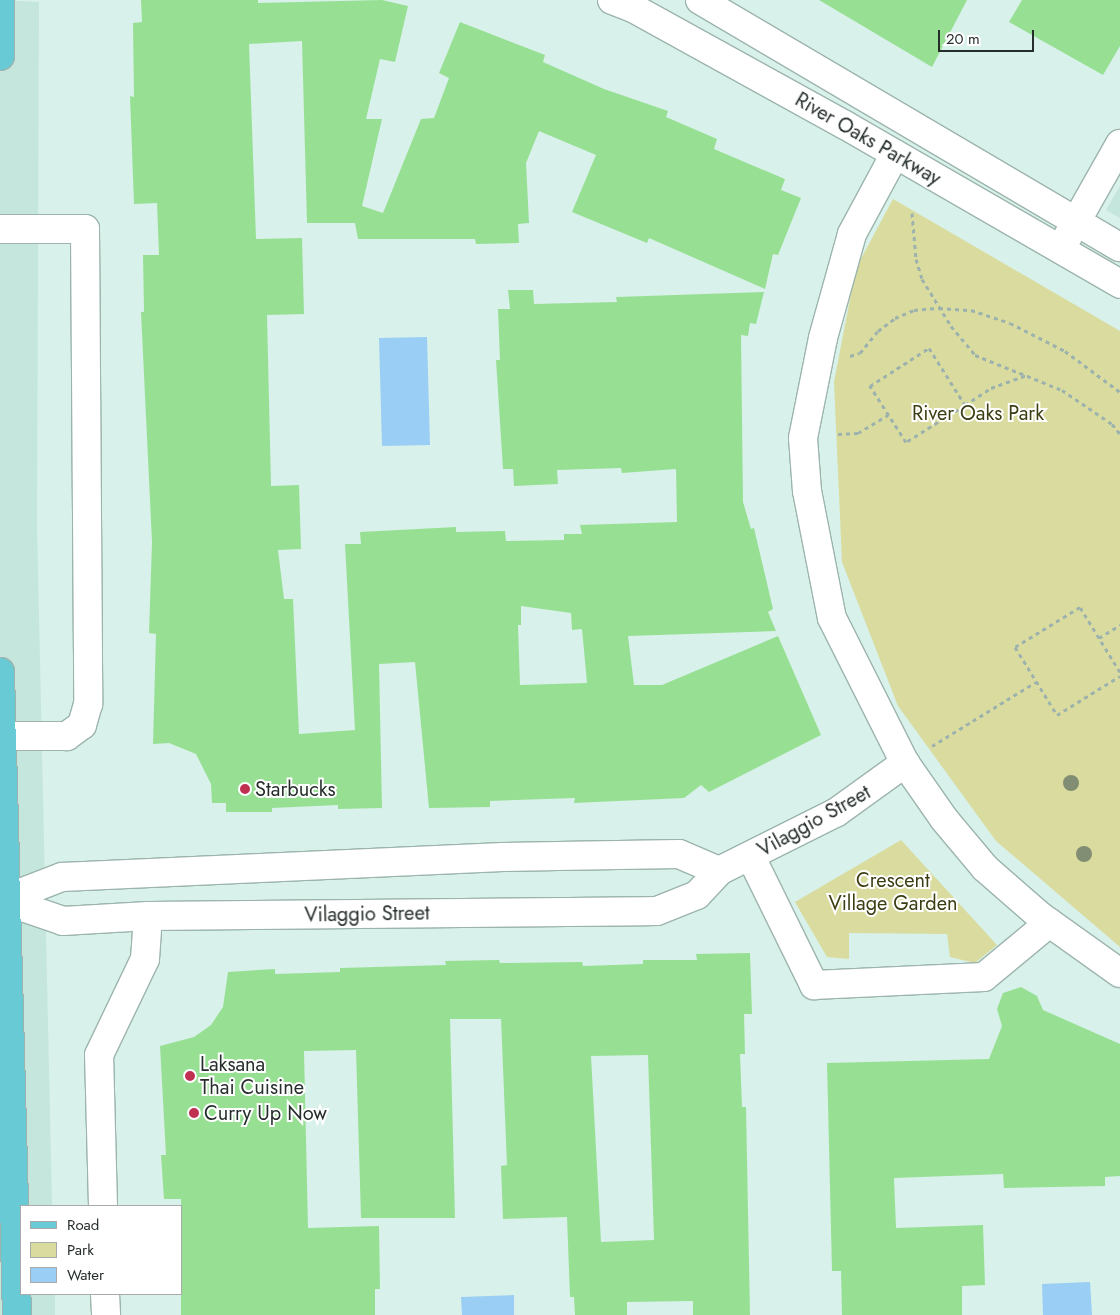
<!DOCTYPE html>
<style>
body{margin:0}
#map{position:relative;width:1120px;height:1315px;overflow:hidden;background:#d8f1ea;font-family:Jost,sans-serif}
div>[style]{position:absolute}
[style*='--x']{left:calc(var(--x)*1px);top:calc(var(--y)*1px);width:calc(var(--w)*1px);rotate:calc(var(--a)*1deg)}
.built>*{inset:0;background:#c5e6dc}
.green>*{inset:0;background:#d9dc9e}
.water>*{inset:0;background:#9acef4}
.building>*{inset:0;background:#97e093}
.path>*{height:3px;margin-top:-1.5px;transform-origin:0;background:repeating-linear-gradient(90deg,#9eb2ad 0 4px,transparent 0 8px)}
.roads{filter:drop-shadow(1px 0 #9cb4ad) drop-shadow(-1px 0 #9cb4ad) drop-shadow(0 1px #9cb4ad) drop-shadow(0 -1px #9cb4ad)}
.minor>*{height:28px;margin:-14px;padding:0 14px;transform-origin:14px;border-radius:14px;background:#fff}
.major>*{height:28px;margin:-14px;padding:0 14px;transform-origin:14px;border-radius:14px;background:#68cad4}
.trees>*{width:16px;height:16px;margin:-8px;border-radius:50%;background:#828e73}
.dots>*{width:14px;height:14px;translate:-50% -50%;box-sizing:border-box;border:2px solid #fff;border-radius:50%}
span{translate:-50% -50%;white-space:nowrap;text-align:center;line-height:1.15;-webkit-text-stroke:4px #fff;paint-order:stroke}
.street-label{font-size:20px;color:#252e2b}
.park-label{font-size:20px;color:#3c3d12}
.poi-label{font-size:20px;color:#252e2b}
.left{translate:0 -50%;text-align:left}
.legend{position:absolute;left:20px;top:1205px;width:162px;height:90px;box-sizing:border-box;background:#fff;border:1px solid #a8abaa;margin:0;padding:6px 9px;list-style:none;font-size:15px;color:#252e2b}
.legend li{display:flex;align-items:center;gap:10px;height:25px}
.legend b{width:25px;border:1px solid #a8abaa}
.scale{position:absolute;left:938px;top:30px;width:96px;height:22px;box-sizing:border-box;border:2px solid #252e2b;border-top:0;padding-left:6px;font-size:15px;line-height:18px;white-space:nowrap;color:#252e2b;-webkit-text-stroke:4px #fff;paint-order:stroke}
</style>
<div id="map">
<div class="built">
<i style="clip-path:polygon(0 0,39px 2px,37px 525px,52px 1206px,21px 1206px,21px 1294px,55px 1294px,55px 1315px,0 1315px)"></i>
<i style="clip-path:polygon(1120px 186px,1120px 218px,1106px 210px)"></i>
</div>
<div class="green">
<i style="clip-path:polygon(893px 199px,1120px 331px,1120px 947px,996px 841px,898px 706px,842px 562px,834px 382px,856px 268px)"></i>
<i style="clip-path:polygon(901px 840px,997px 945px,975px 963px,950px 957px,947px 934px,849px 933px,849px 959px,827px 957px,795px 902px)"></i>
</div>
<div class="water">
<i style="clip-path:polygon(427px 337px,430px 445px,382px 446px,379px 338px)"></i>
<i style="clip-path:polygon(1090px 1282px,1092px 1315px,1043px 1315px,1042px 1284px)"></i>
<i style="clip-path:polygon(514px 1295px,514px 1315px,462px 1315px,461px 1297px)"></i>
</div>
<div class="building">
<i style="clip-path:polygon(evenodd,141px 0,258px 0,258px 3px,382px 0,408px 6px,395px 62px,380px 59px,366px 119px,382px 119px,362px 206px,383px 213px,421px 119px,434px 118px,449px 78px,439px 73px,460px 22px,545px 55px,543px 62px,604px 89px,668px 111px,666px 117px,717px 139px,714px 149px,785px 179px,781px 190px,801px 198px,778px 255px,773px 254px,765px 289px,649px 238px,647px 243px,572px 212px,596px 155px,539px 131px,526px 163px,529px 223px,518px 224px,519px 243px,476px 244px,475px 239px,358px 239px,355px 223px,307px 223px,302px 41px,249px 44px,256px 239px,302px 238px,304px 314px,267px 315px,271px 486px,299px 485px,301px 549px,278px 550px,284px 599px,293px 599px,299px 734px,355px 730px,345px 544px,361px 544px,360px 532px,456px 527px,456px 532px,505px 531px,506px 541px,564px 540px,564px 534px,582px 534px,580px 525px,677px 522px,676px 469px,622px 473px,621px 468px,557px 470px,558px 484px,514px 486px,513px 469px,503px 469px,496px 360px,500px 360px,498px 309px,510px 309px,508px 290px,533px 290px,534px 304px,617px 302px,616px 297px,764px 292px,756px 324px,750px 323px,748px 336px,741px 335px,743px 502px,751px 529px,754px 528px,773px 609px,768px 612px,776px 631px,628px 636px,634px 685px,662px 685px,778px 636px,821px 735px,709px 792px,701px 785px,684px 798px,574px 803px,575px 798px,490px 801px,490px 807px,429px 808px,415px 662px,379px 664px,382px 808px,338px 809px,338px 805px,272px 808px,272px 812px,226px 812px,226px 803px,212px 803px,211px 784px,196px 754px,169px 743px,153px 744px,156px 634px,149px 633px,152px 542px,141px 312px,144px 312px,143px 255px,159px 255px,157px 203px,134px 204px,130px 96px,134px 97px,133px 23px,142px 22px,141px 0,521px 606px,571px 613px,572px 630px,582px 629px,587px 683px,520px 685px,518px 625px,521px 625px,521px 606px)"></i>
<i style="clip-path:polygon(819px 0,967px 0,932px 67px)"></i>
<i style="clip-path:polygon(1022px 0,1120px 0,1120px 46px,1103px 75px,1009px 22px)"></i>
<i style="clip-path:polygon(evenodd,750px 953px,752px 1014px,744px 1014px,745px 1054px,740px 1054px,742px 1107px,746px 1107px,750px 1315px,693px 1315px,693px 1301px,627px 1302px,627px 1315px,575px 1315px,574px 1297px,570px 1297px,567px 1217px,503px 1219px,501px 1166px,507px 1165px,501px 1019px,450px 1019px,455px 1218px,361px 1218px,356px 1050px,304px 1051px,308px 1228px,379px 1226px,380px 1289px,375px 1289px,375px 1315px,181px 1315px,181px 1199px,164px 1199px,161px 1155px,166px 1155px,160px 1046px,194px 1037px,211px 1025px,223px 1007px,228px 972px,275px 969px,275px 974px,340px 972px,340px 968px,446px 965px,445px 961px,499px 960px,500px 963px,582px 962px,583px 966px,643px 964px,643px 960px,697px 960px,696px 954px,750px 953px,648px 1055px,654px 1240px,601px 1242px,591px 1056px,648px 1055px)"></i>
<i style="clip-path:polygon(1021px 987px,1037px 996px,1043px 1010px,1120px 1044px,1120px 1176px,1105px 1177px,1105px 1186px,1004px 1188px,1003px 1174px,894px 1178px,896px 1228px,983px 1225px,985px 1285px,962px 1286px,962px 1315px,842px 1315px,841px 1271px,832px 1271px,827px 1063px,989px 1059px,1002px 1026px,997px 1009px,1003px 993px)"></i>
</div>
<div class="path">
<i style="--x:912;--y:213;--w:46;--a:85"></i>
<i style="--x:916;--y:259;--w:21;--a:73"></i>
<i style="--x:922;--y:279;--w:55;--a:58.3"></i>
<i style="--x:951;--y:326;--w:38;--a:50"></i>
<i style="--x:975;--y:355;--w:94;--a:21.9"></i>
<i style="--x:1062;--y:390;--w:60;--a:34.2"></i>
<i style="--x:1112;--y:424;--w:13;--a:51"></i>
<i style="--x:929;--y:348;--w:67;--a:57.7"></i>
<i style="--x:965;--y:405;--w:70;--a:147.9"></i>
<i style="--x:906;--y:442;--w:67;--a:-122.7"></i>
<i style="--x:870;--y:386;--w:70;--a:-32.8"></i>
<i style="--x:850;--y:356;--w:10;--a:-17"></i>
<i style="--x:860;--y:353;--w:28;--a:-51"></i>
<i style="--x:878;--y:331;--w:21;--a:-37"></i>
<i style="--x:895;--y:318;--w:21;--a:-23"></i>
<i style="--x:914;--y:310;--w:25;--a:-5"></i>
<i style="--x:939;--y:308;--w:32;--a:4"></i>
<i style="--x:971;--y:310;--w:41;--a:18.4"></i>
<i style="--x:1010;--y:323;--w:62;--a:27"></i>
<i style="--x:1065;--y:351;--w:69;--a:36.7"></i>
<i style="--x:965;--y:405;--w:31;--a:-33"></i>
<i style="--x:991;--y:388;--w:37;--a:-20"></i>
<i style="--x:838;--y:434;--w:20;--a:-3"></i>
<i style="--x:858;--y:433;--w:35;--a:-31"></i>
<i style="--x:1099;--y:638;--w:25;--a:-32"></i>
<i style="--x:1120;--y:672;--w:76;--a:-121.6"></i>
<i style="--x:1080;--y:607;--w:76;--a:148.4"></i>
<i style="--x:1015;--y:647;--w:80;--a:58.3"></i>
<i style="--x:1057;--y:715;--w:74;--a:-31.8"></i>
<i style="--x:932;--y:746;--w:122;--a:-31.6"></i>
</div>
<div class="roads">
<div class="minor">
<i style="--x:612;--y:0;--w:22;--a:21"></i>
<i style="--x:633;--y:8;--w:242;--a:28.9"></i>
<i style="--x:845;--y:125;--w:318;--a:30"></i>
<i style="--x:700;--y:0;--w:487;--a:30.5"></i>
<i style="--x:895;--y:154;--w:91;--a:118.3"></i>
<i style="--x:852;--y:234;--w:108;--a:105.6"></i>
<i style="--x:823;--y:338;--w:102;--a:101.3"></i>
<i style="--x:803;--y:438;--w:53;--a:85.7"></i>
<i style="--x:807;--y:491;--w:129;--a:78.9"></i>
<i style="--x:832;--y:618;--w:162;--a:63.3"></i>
<i style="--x:905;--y:763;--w:68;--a:55.1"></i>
<i style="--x:944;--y:819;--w:64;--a:50.1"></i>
<i style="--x:985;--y:868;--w:73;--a:41.1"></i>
<i style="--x:1040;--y:916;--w:98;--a:35.5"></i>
<i style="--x:0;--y:229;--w:85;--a:0"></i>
<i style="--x:85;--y:229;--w:475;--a:89.6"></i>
<i style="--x:88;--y:704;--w:22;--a:106"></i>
<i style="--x:82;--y:725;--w:19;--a:144"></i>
<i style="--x:67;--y:736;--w:66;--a:180"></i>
<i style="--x:1068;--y:236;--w:106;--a:-60.5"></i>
<i style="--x:751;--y:857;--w:143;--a:63.8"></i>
<i style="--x:814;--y:985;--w:170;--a:-2.7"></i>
<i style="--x:984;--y:977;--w:85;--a:-39.7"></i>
<i style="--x:0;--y:901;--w:66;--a:-21.2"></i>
<i style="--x:62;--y:877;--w:441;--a:-2.6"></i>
<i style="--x:503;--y:857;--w:176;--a:-1"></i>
<i style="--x:679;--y:854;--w:43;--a:23"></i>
<i style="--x:5;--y:901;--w:61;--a:19"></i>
<i style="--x:63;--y:921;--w:85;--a:-3.4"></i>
<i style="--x:148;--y:916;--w:509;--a:-0.56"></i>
<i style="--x:657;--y:911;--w:43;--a:-21.8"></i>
<i style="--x:697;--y:895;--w:33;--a:-47"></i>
<i style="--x:719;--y:871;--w:132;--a:-26.6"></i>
<i style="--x:837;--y:812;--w:84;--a:-35.8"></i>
<i style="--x:103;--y:1206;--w:151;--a:-91.5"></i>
<i style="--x:99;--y:1055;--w:106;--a:-64.4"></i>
<i style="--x:145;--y:959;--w:43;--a:-86"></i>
<i style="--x:105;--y:1294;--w:21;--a:87"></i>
</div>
<div class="major">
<i style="--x:0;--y:56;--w:56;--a:-90"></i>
<i style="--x:0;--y:672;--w:643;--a:88.49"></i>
</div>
</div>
<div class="trees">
<i style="left:1071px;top:783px"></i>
<i style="left:1084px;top:854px"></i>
</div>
<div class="dots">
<i style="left:245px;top:789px;background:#c03050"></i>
<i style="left:190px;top:1076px;background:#c03050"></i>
<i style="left:194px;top:1113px;background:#c03050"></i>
</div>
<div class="street-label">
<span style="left:868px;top:139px;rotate:30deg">River Oaks Parkway</span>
<span style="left:814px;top:821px;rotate:-29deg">Vilaggio Street</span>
<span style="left:367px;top:914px;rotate:-1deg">Vilaggio Street</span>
</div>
<div class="park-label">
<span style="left:978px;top:413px">River Oaks Park</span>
<span style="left:893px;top:892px">Crescent<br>Village Garden</span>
</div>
<div class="poi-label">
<span class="left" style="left:255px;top:789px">Starbucks</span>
<span class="left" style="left:200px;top:1076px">Laksana<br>Thai Cuisine</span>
<span class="left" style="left:204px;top:1113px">Curry Up Now</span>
</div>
<ul class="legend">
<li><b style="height:6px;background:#68cad4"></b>Road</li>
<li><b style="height:14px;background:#d9dc9e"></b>Park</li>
<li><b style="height:14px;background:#9acef4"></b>Water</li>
</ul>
<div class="scale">20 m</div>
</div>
